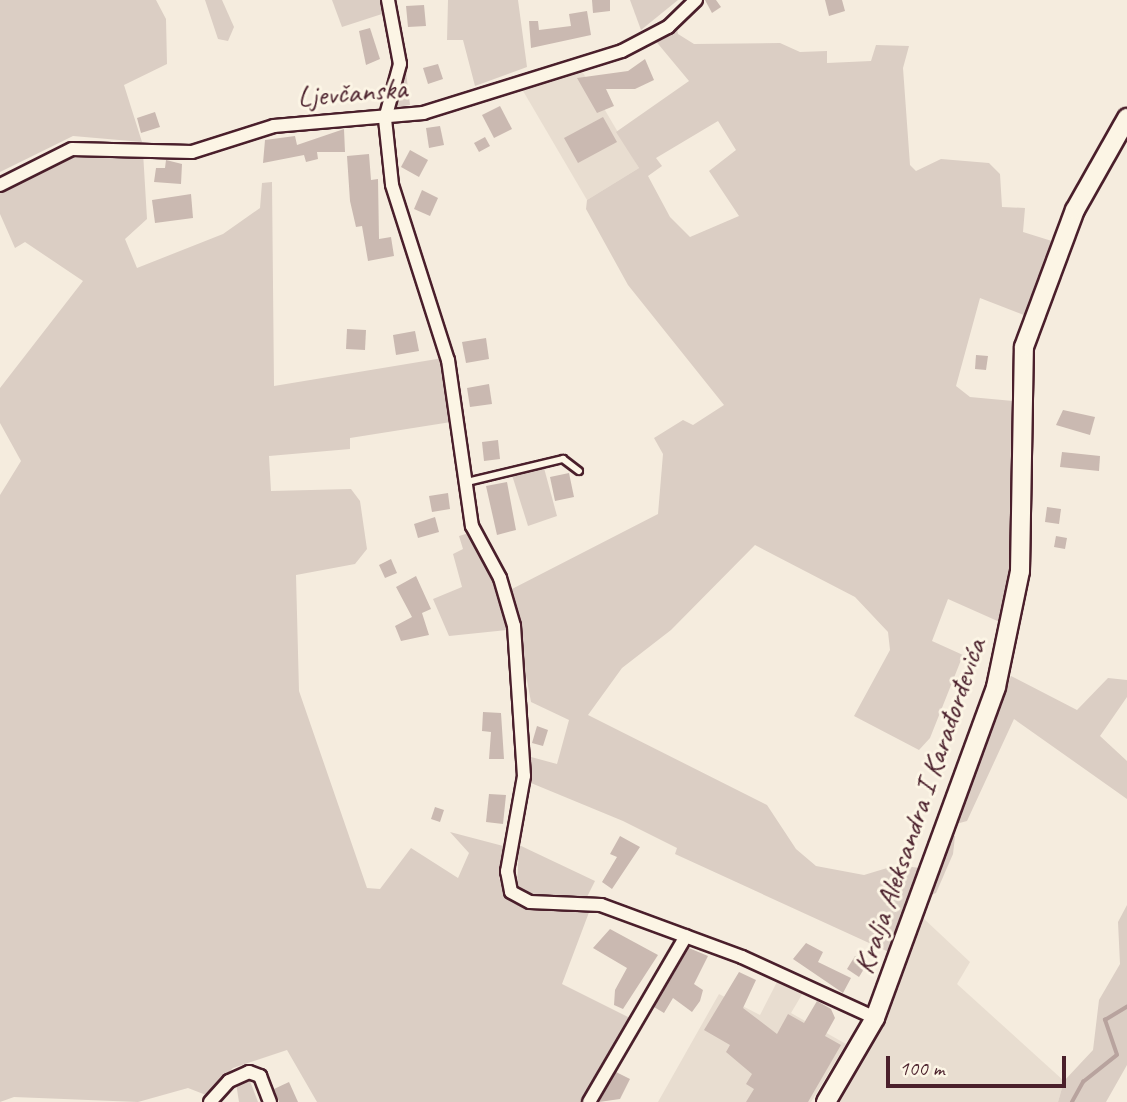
<!DOCTYPE html>
<meta charset="utf-8">
<style>
body{margin:0}
#map{position:relative;width:1127px;height:1102px;overflow:hidden;background:#f5ecde;font-family:Caveat,sans-serif}
div>[style]{position:absolute}
[style*='--x']{left:calc(var(--x)*1px);top:calc(var(--y)*1px);width:calc(var(--w)*1px);rotate:calc(var(--a)*1deg)}
.built>*{inset:0;background:#e8ddd0}
.green>*{inset:0;background:#dbcec4}
.stream>*{height:3.5px;margin:-1.75px;padding:0 1.75px;transform-origin:1.75px;border-radius:1.75px;background:#b8a39e}
.building>*{inset:0;background:#cab9b1}
.roads{filter:drop-shadow(2px 0 #4a1f2b) drop-shadow(-2px 0 #4a1f2b) drop-shadow(0 2px #4a1f2b) drop-shadow(0 -2px #4a1f2b)}
.lane>*{height:6px;margin:-3px;padding:0 3px;transform-origin:3px;border-radius:3px;background:#fcf5e5}
.street>*{height:12px;margin:-6px;padding:0 6px;transform-origin:6px;border-radius:6px;background:#fcf5e5}
.secondary>*{height:18px;margin:-9px;padding:0 9px;transform-origin:9px;border-radius:9px;background:#fcf5e5}
span{translate:-50% -50%;white-space:nowrap;text-align:center;line-height:1.15;-webkit-text-stroke:6px #fcf5e5;paint-order:stroke}
.street-label{font-size:30px;color:#4a1f2b}
.scale{position:absolute;left:886px;top:1056px;width:180px;height:32px;box-sizing:border-box;border:4px solid #4a1f2b;border-top:0;padding-left:9px;font-size:21px;line-height:24px;white-space:nowrap;color:#4a1f2b;-webkit-text-stroke:5px #fcf5e5;paint-order:stroke}
</style>
<div id="map">
<div class="built">
<i style="clip-path:polygon(579px 66px,639px 168px,587px 200px,519px 84px)"></i>
<i style="clip-path:polygon(922px 917px,970px 962px,957px 984px,1064px 1081px,1058px 1102px,830px 1102px,900px 981px)"></i>
<i style="clip-path:polygon(778px 980px,804px 991px,791px 1013px,846px 1044px,811px 1102px,658px 1102px,719px 994px,760px 1015px)"></i>
</div>
<div class="green">
<i style="clip-path:polygon(0 0,156px 0,166px 19px,167px 64px,124px 85px,142px 142px,73px 136px,0 172px)"></i>
<i style="clip-path:polygon(205px 0,222px 0,234px 27px,228px 41px,218px 39px)"></i>
<i style="clip-path:polygon(332px 0,384px 0,385px 13px,342px 27px)"></i>
<i style="clip-path:polygon(448px 0,518px 0,527px 67px,475px 86px,463px 40px,447px 40px)"></i>
<i style="clip-path:polygon(630px 0,678px 0,641px 30px)"></i>
<i style="clip-path:polygon(evenodd,676px 24px,678px 34px,694px 44px,780px 43px,800px 52px,827px 51px,827px 63px,871px 61px,876px 45px,909px 46px,903px 68px,910px 165px,916px 171px,941px 159px,989px 163px,1000px 174px,1002px 207px,1025px 208px,1023px 232px,1055px 242px,1024px 315px,980px 298px,956px 386px,970px 397px,1013px 401px,1011px 563px,1002px 623px,948px 599px,932px 641px,963px 655px,930px 738px,919px 750px,854px 716px,890px 650px,888px 632px,855px 597px,755px 545px,671px 630px,622px 668px,588px 715px,767px 805px,796px 849px,816px 866px,864px 875px,897px 865px,920px 868px,891px 953px,675px 854px,677px 848px,623px 821px,531px 783px,531px 757px,557px 764px,569px 720px,531px 702px,510px 590px,658px 514px,663px 454px,654px 438px,683px 420px,693px 425px,724px 405px,628px 285px,586px 209px,587px 200px,639px 168px,616px 132px,689px 81px,654px 39px,676px 24px,718px 121px,736px 150px,709px 171px,739px 216px,690px 237px,670px 217px,648px 176px,662px 166px,656px 158px,718px 121px)"></i>
<i style="clip-path:polygon(406px 72px,410px 105px,391px 108px)"></i>
<i style="clip-path:polygon(75px 152px,143px 152px,147px 219px,125px 239px,137px 268px,223px 234px,260px 208px,262px 183px,272px 182px,274px 386px,443px 358px,451px 422px,350px 438px,350px 449px,269px 456px,271px 491px,351px 489px,360px 501px,367px 549px,355px 564px,296px 575px,299px 691px,367px 888px,380px 889px,411px 848px,458px 878px,469px 853px,450px 832px,507px 847px,499px 878px,511px 902px,529px 910px,591px 907px,562px 984px,632px 1019px,585px 1102px,317px 1102px,287px 1050px,233px 1068px,206px 1095px,188px 1088px,138px 1102px,14px 1097px,0 1102px,0 495px,21px 461px,0 423px,0 388px,83px 281px,25px 242px,15px 248px,0 214px,0 189px)"></i>
<i style="clip-path:polygon(544px 468px,557px 516px,528px 526px,512px 475px)"></i>
<i style="clip-path:polygon(469px 533px,487px 564px,507px 630px,449px 636px,433px 599px,462px 587px,453px 554px,463px 549px,459px 536px)"></i>
<i style="clip-path:polygon(1011px 676px,1077px 710px,1108px 678px,1127px 680px,1127px 697px,1100px 736px,1127px 761px,1127px 799px,1014px 719px,967px 821px,952px 825px)"></i>
<i style="clip-path:polygon(949px 834px,955px 836px,953px 854px,936px 893px,928px 896px)"></i>
<i style="clip-path:polygon(519px 845px,595px 881px,587px 897px,544px 898px,517px 888px)"></i>
<i style="clip-path:polygon(1127px 905px,1127px 1065px,1106px 1102px,1058px 1102px,1064px 1081px,1093px 1050px,1099px 1000px,1120px 964px,1118px 922px)"></i>
<i style="clip-path:polygon(250px 1081px,258px 1102px,239px 1102px,236px 1083px)"></i>
</div>
<div class="stream">
<i style="--x:1072;--y:1102;--w:23;--a:-61"></i>
<i style="--x:1083;--y:1082;--w:43;--a:-38.5"></i>
<i style="--x:1117;--y:1055;--w:37;--a:-109"></i>
<i style="--x:1105;--y:1020;--w:26;--a:-31"></i>
</div>
<div class="building">
<i style="clip-path:polygon(592px 0,610px 0,610px 11px,593px 13px)"></i>
<i style="clip-path:polygon(705px 0,716px 0,721px 7px,712px 13px)"></i>
<i style="clip-path:polygon(825px 0,842px 0,845px 11px,829px 16px)"></i>
<i style="clip-path:polygon(424px 5px,426px 26px,408px 27px,406px 6px)"></i>
<i style="clip-path:polygon(587px 11px,591px 35px,531px 48px,529px 21px,538px 21px,539px 30px,571px 26px,569px 14px)"></i>
<i style="clip-path:polygon(370px 28px,380px 59px,366px 65px,359px 31px)"></i>
<i style="clip-path:polygon(645px 59px,654px 80px,635px 89px,606px 89px,614px 106px,597px 113px,577px 78px,628px 71px)"></i>
<i style="clip-path:polygon(438px 64px,443px 79px,428px 84px,423px 68px)"></i>
<i style="clip-path:polygon(500px 106px,512px 129px,494px 138px,482px 115px)"></i>
<i style="clip-path:polygon(155px 112px,160px 127px,141px 133px,137px 118px)"></i>
<i style="clip-path:polygon(603px 117px,617px 142px,578px 163px,564px 138px)"></i>
<i style="clip-path:polygon(440px 126px,444px 145px,429px 148px,426px 128px)"></i>
<i style="clip-path:polygon(344px 129px,345px 152px,317px 152px,318px 159px,306px 162px,304px 155px,263px 163px,265px 140px,295px 136px,297px 145px)"></i>
<i style="clip-path:polygon(485px 137px,490px 146px,479px 152px,474px 143px)"></i>
<i style="clip-path:polygon(410px 150px,428px 160px,419px 177px,401px 167px)"></i>
<i style="clip-path:polygon(369px 154px,371px 180px,378px 179px,379px 239px,391px 237px,394px 256px,368px 261px,362px 226px,356px 227px,350px 201px,347px 156px)"></i>
<i style="clip-path:polygon(166px 160px,182px 164px,181px 184px,154px 182px,156px 168px,165px 168px)"></i>
<i style="clip-path:polygon(422px 190px,438px 198px,430px 216px,414px 209px)"></i>
<i style="clip-path:polygon(191px 194px,193px 218px,155px 223px,152px 200px)"></i>
<i style="clip-path:polygon(347px 329px,366px 330px,365px 350px,346px 349px)"></i>
<i style="clip-path:polygon(415px 331px,419px 351px,396px 355px,393px 335px)"></i>
<i style="clip-path:polygon(486px 338px,489px 359px,466px 363px,462px 342px)"></i>
<i style="clip-path:polygon(976px 355px,988px 356px,986px 370px,975px 369px)"></i>
<i style="clip-path:polygon(489px 384px,492px 404px,470px 407px,467px 388px)"></i>
<i style="clip-path:polygon(1063px 410px,1095px 417px,1090px 435px,1056px 425px)"></i>
<i style="clip-path:polygon(498px 440px,500px 459px,484px 461px,482px 442px)"></i>
<i style="clip-path:polygon(1062px 452px,1100px 456px,1099px 471px,1060px 467px)"></i>
<i style="clip-path:polygon(569px 473px,574px 497px,555px 501px,550px 477px)"></i>
<i style="clip-path:polygon(507px 482px,516px 530px,497px 535px,486px 486px)"></i>
<i style="clip-path:polygon(448px 493px,450px 509px,432px 512px,429px 496px)"></i>
<i style="clip-path:polygon(1047px 507px,1061px 509px,1059px 524px,1045px 522px)"></i>
<i style="clip-path:polygon(435px 517px,439px 532px,418px 538px,414px 524px)"></i>
<i style="clip-path:polygon(1056px 536px,1067px 538px,1065px 549px,1054px 547px)"></i>
<i style="clip-path:polygon(391px 559px,397px 573px,385px 578px,379px 565px)"></i>
<i style="clip-path:polygon(416px 576px,431px 609px,422px 613px,429px 635px,401px 641px,395px 626px,412px 617px,396px 587px)"></i>
<i style="clip-path:polygon(483px 712px,501px 713px,504px 759px,489px 759px,491px 732px,482px 731px)"></i>
<i style="clip-path:polygon(537px 726px,548px 730px,543px 746px,532px 743px)"></i>
<i style="clip-path:polygon(489px 794px,506px 795px,503px 824px,486px 822px)"></i>
<i style="clip-path:polygon(435px 807px,444px 810px,440px 822px,431px 819px)"></i>
<i style="clip-path:polygon(620px 836px,640px 847px,612px 889px,602px 882px,617px 857px,610px 854px)"></i>
<i style="clip-path:polygon(610px 929px,658px 955px,623px 1009px,614px 1005px,615px 990px,627px 968px,593px 948px)"></i>
<i style="clip-path:polygon(806px 943px,823px 952px,818px 962px,851px 978px,843px 993px,793px 959px)"></i>
<i style="clip-path:polygon(689px 948px,708px 956px,694px 984px,703px 990px,700px 1001px,692px 1012px,673px 998px,664px 1013px,654px 1007px)"></i>
<i style="clip-path:polygon(855px 956px,867px 964px,859px 977px,847px 969px)"></i>
<i style="clip-path:polygon(739px 972px,756px 980px,743px 1008px,777px 1034px,788px 1014px,804px 1023px,817px 1001px,831px 1009px,835px 1018px,825px 1036px,841px 1045px,808px 1102px,746px 1102px,754px 1089px,746px 1084px,752px 1074px,726px 1052px,730px 1045px,704px 1030px)"></i>
<i style="clip-path:polygon(616px 1072px,630px 1079px,620px 1099px,599px 1102px)"></i>
<i style="clip-path:polygon(289px 1082px,298px 1102px,279px 1102px,274px 1089px)"></i>
</div>
<div class="roads">
<div class="lane">
<i style="--x:467;--y:482;--w:99;--a:-13.5"></i>
<i style="--x:563;--y:459;--w:20;--a:37"></i>
</div>
<div class="street">
<i style="--x:388;--y:0;--w:65;--a:79.4"></i>
<i style="--x:400;--y:64;--w:57;--a:105.3"></i>
<i style="--x:385;--y:119;--w:66;--a:83.9"></i>
<i style="--x:392;--y:185;--w:184;--a:72.3"></i>
<i style="--x:448;--y:360;--w:168;--a:81.8"></i>
<i style="--x:472;--y:526;--w:59;--a:61.7"></i>
<i style="--x:500;--y:578;--w:50;--a:73.7"></i>
<i style="--x:514;--y:626;--w:150;--a:86.2"></i>
<i style="--x:524;--y:776;--w:97;--a:100.1"></i>
<i style="--x:507;--y:871;--w:21;--a:79"></i>
<i style="--x:511;--y:892;--w:21;--a:28"></i>
<i style="--x:530;--y:902;--w:71;--a:2.4"></i>
<i style="--x:601;--y:905;--w:150;--a:20.2"></i>
<i style="--x:742;--y:957;--w:146;--a:24.6"></i>
<i style="--x:0;--y:185;--w:80;--a:-26.6"></i>
<i style="--x:72;--y:149;--w:120;--a:1.4"></i>
<i style="--x:192;--y:152;--w:86;--a:-17.6"></i>
<i style="--x:274;--y:126;--w:150;--a:-5"></i>
<i style="--x:423;--y:113;--w:208;--a:-17.3"></i>
<i style="--x:622;--y:51;--w:52;--a:-27.6"></i>
<i style="--x:668;--y:27;--w:39;--a:-44"></i>
<i style="--x:210;--y:1102;--w:28;--a:-48"></i>
<i style="--x:229;--y:1081;--w:22;--a:-24"></i>
<i style="--x:249;--y:1072;--w:12;--a:20"></i>
<i style="--x:260;--y:1076;--w:28;--a:69"></i>
<i style="--x:589;--y:1102;--w:192;--a:-59.7"></i>
</div>
<div class="secondary">
<i style="--x:826;--y:1102;--w:97;--a:-59.7"></i>
<i style="--x:875;--y:1018;--w:352;--a:-69.9"></i>
<i style="--x:996;--y:687;--w:118;--a:-78.3"></i>
<i style="--x:1020;--y:571;--w:224;--a:-89"></i>
<i style="--x:1024;--y:347;--w:146;--a:-69.6"></i>
<i style="--x:1075;--y:210;--w:106;--a:-60.5"></i>
</div>
</div>
<div class="street-label">
<span style="left:352px;top:92px;rotate:-5deg">Ljevčanska</span>
<span style="left:919px;top:806px;rotate:-71deg">Kralja Aleksandra I Karađorđevića</span>
</div>
<div class="scale">100 m</div>
</div>
